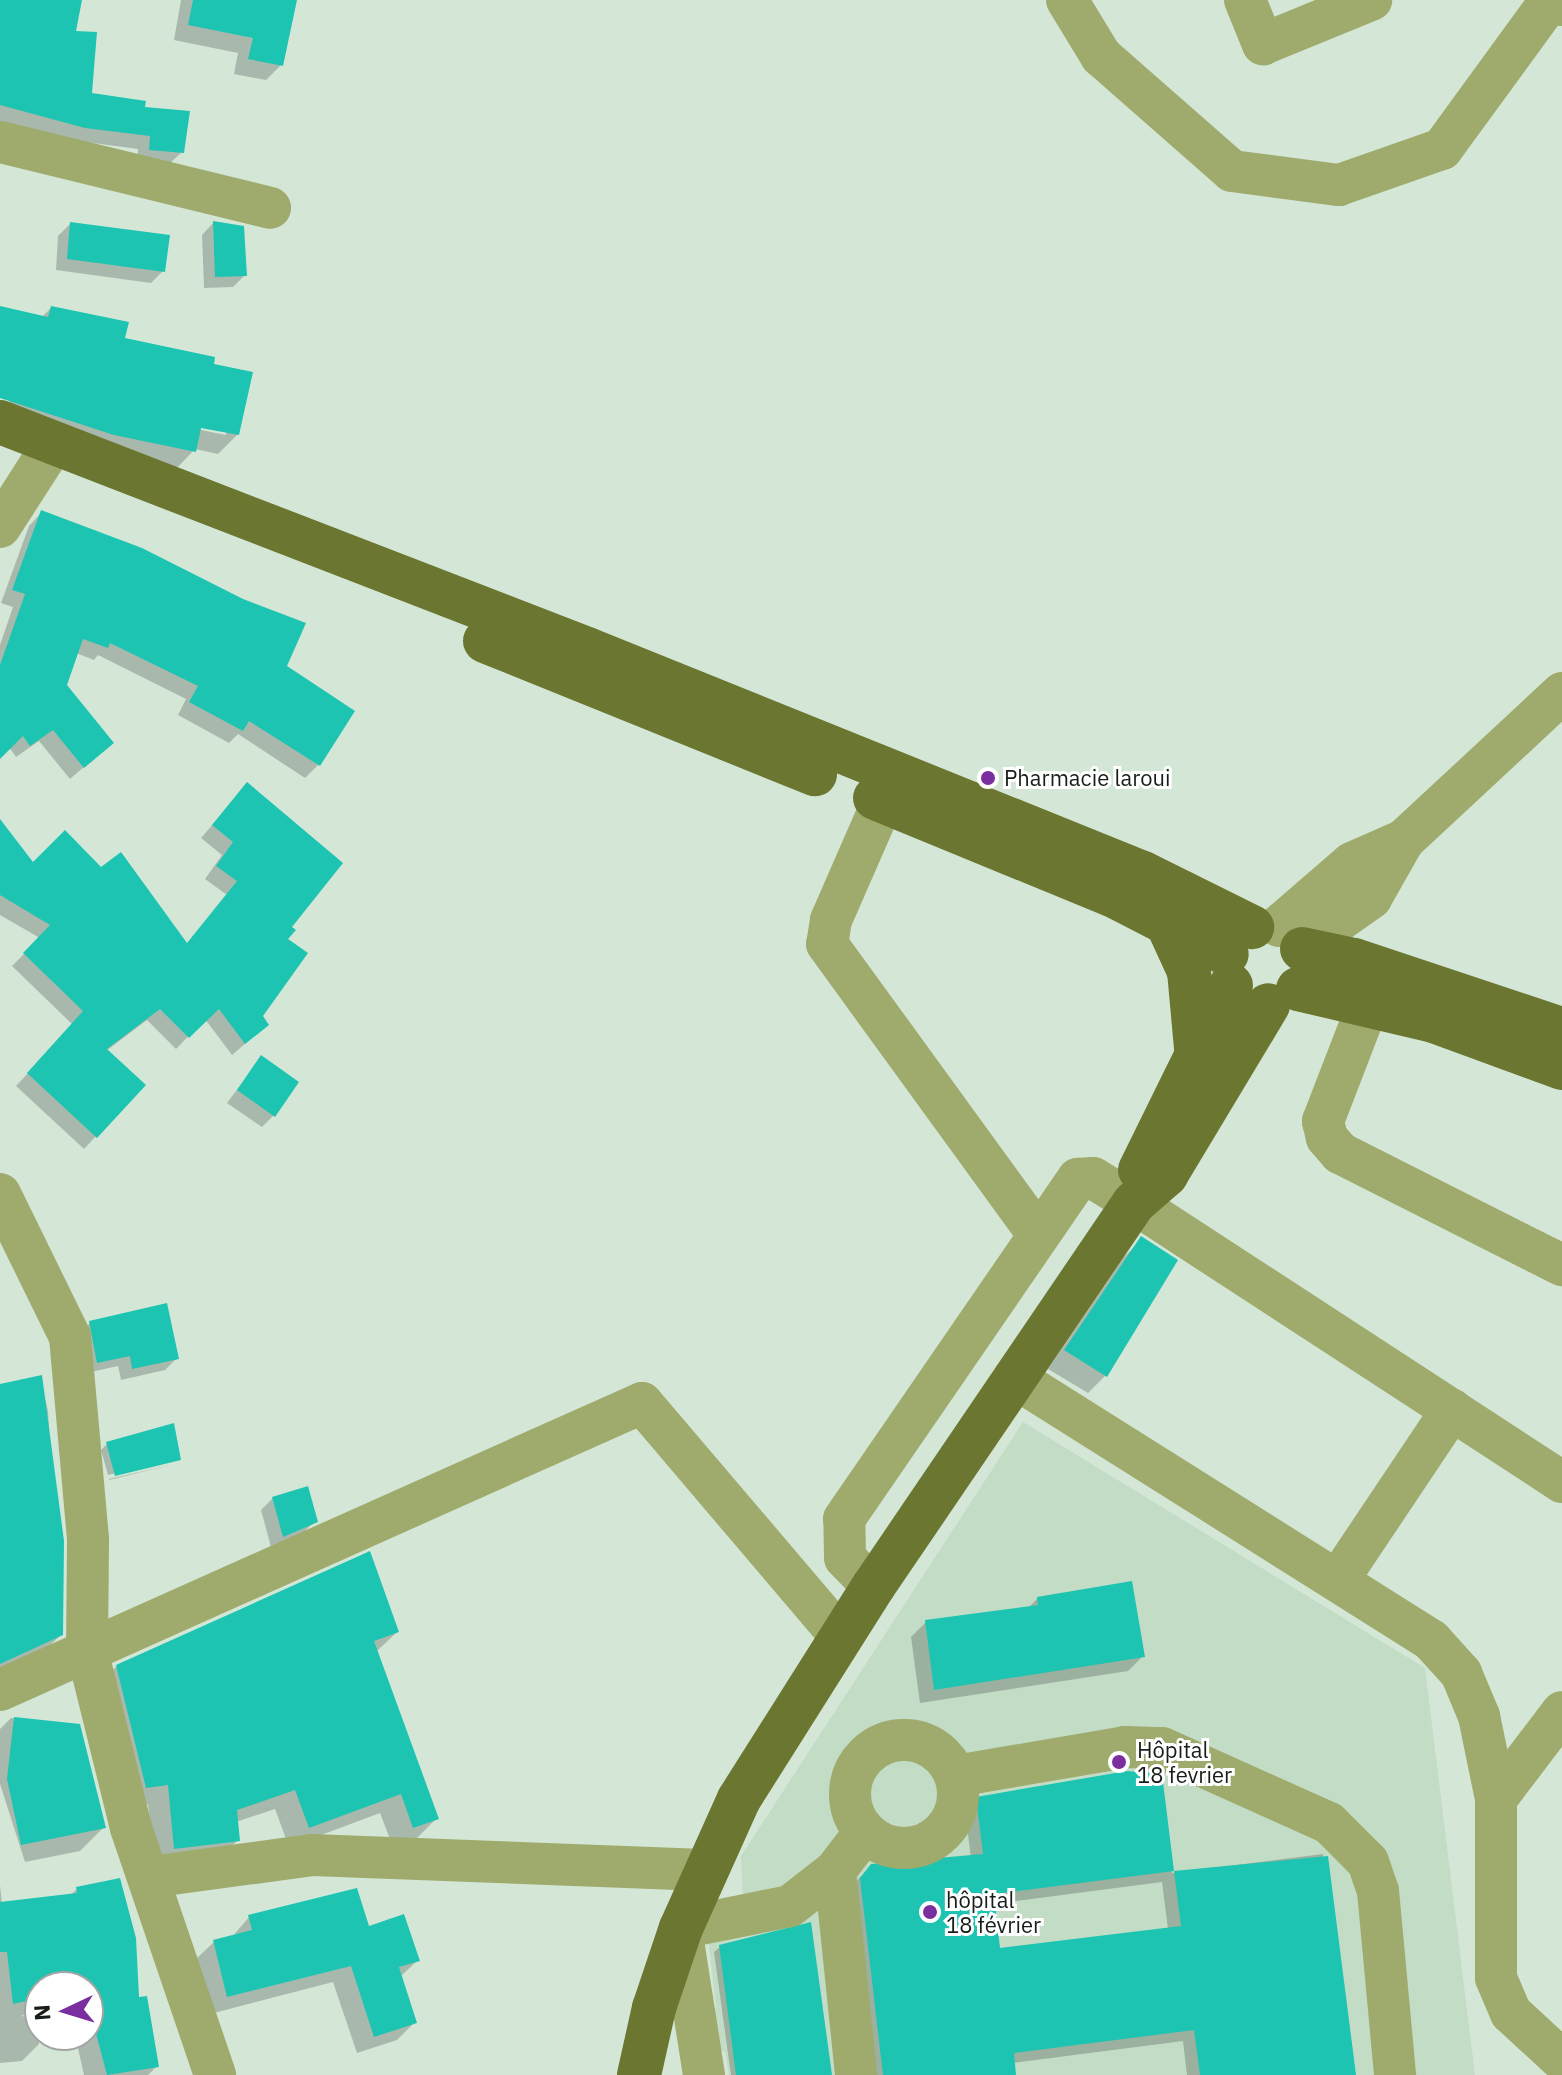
<!DOCTYPE html>
<meta charset="utf-8">
<style>
body{margin:0}
#map{position:relative;width:1562px;height:2075px;overflow:hidden;background:#d4e7d7;font-family:"IBM Plex Sans",sans-serif}
div>[style]{position:absolute}
[style*='--x']{left:calc(var(--x)*1px);top:calc(var(--y)*1px);width:calc(var(--w)*1px);rotate:calc(var(--a)*1deg)}
.built>*{inset:0;background:#c2dcc6}
.shadow>*{inset:0;background:#0003}
.building>*{inset:0;background:#1dc4b1}
.minor>*{height:42px;margin:-21px;padding:0 21px;transform-origin:21px;border-radius:21px;background:#9fab6d}
.minor>.ring{margin:-21px;padding:0;box-sizing:content-box;background:none;border:42px solid #9fab6d;border-radius:50%}
.major>*{height:44px;margin:-22px;padding:0 22px;transform-origin:22px;border-radius:22px;background:#6b7730}
.dots>*{width:22px;height:22px;translate:-50% -50%;box-sizing:border-box;border:4px solid #fff;border-radius:50%}
span{translate:-50% -50%;white-space:nowrap;text-align:center;line-height:1.15;-webkit-text-stroke:6px #fff;paint-order:stroke}
.poi-label{font-size:22px;color:#171e18}
.left{translate:0 -50%;text-align:left}
.north{position:absolute;left:24px;top:1971px;width:80px;height:80px;box-sizing:border-box;background:#fff;border:2px solid #a2a5a3;border-radius:50%;rotate:266deg;font-size:22px;font-weight:700;line-height:32px;text-align:center;color:#171e18}
.north::after{content:'';display:block;margin:auto;width:28px;height:36px;background:#7b2e9f;clip-path:polygon(50% 0,100% 100%,50% 72%,0 100%)}
</style>
<div id="map">
<div class="built">
<i style="clip-path:polygon(1023px 1422px,1425px 1668px,1475px 2075px,729px 2075px,725px 2051px,708px 2052px,702px 2012px,716px 2008px,708px 1937px,744px 1921px,741px 1856px)"></i>
</div>
<div class="shadow">
<i style="clip-path:polygon(10px 0,80px 0,74px 33px,90px 95px,143px 109px,182px 152px,168px 165px,137px 163px,138px 149px,71px 140px,0 122px,0 10px)"></i>
<i style="clip-path:polygon(181px 0,295px 0,281px 65px,266px 80px,234px 74px,238px 53px,174px 40px)"></i>
<i style="clip-path:polygon(213px 223px,245px 275px,233px 287px,204px 288px,202px 235px)"></i>
<i style="clip-path:polygon(70px 224px,163px 271px,151px 283px,56px 270px,58px 236px)"></i>
<i style="clip-path:polygon(evenodd,0 308px,41px 318px,51px 308px,123px 340px,212px 365px,238px 434px,218px 454px,195px 449px,175px 470px,5px 423px,10px 400px,0 398px,0 308px,192px 424px,226px 431px,226px 435px,191px 428px,192px 424px)"></i>
<i style="clip-path:polygon(41px 513px,285px 667px,318px 765px,305px 778px,238px 734px,229px 743px,178px 715px,186px 699px,98px 655px,94px 660px,76px 653px,65px 685px,112px 743px,70px 779px,39px 741px,16px 757px,9px 747px,0 755px,0 645px,13px 607px,1px 603px,29px 526px)"></i>
<i style="clip-path:polygon(247px 785px,289px 927px,260px 1016px,267px 1025px,232px 1055px,205px 1019px,176px 1049px,147px 1020px,106px 1051px,96px 1136px,84px 1149px,16px 1086px,73px 1025px,12px 966px,40px 938px,0 915px,0 834px,32px 865px,101px 869px,186px 945px,227px 895px,205px 879px,222px 855px,201px 838px)"></i>
<i style="clip-path:polygon(261px 1058px,274px 1115px,262px 1127px,227px 1103px)"></i>
<i style="clip-path:polygon(1142px 1239px,1106px 1375px,1088px 1393px,1048px 1369px,1124px 1257px)"></i>
<i style="clip-path:polygon(90px 1323px,177px 1358px,165px 1370px,121px 1380px,118px 1366px,86px 1373px,78px 1335px)"></i>
<i style="clip-path:polygon(40px 1377px,48px 1411px,61px 1635px,48px 1647px,0 1669px,0 1386px)"></i>
<i style="clip-path:polygon(107px 1444px,179px 1459px,108px 1475px,101px 1450px)"></i>
<i style="clip-path:polygon(174px 1464px,109px 1480px,109px 1479px)"></i>
<i style="clip-path:polygon(273px 1498px,315px 1521px,303px 1533px,271px 1547px,261px 1510px)"></i>
<i style="clip-path:polygon(1038px 1598px,1143px 1656px,1128px 1671px,920px 1703px,911px 1637px,926px 1622px,1027px 1609px)"></i>
<i style="clip-path:polygon(397px 1632px,376px 1652px,437px 1818px,417px 1838px,393px 1847px,380px 1813px,289px 1847px,275px 1809px,236px 1822px,238px 1840px,218px 1860px,155px 1869px,148px 1804px,126px 1807px,96px 1687px,117px 1666px)"></i>
<i style="clip-path:polygon(11px 1718px,79px 1725px,104px 1827px,80px 1851px,25px 1862px,0 1784px,0 1729px)"></i>
<i style="clip-path:polygon(evenodd,1160px 1776px,1172px 1873px,1323px 1854px,1353px 2075px,1187px 2075px,1183px 2041px,1013px 2063px,1014px 2075px,870px 2075px,849px 1892px,859px 1878px,872px 1866px,971px 1858px,965px 1811px,977px 1799px,1160px 1776px,1162px 1882px,1168px 1929px,998px 1950px,993px 1904px,1162px 1882px)"></i>
<i style="clip-path:polygon(0 1885px,2px 1904px,69px 1896px,77px 1889px,137px 2000px,157px 2066px,148px 2075px,84px 2075px,75px 2035px,88px 2035px,88px 1987px,40px 1987px,40px 2012px,20px 2016px,36px 2017px,39px 2044px,22px 2061px,0 2063px)"></i>
<i style="clip-path:polygon(249px 1917px,368px 1928px,418px 1960px,400px 1977px,415px 2022px,397px 2040px,357px 2053px,333px 1982px,210px 2014px,196px 1959px,214px 1942px,232px 1937px)"></i>
<i style="clip-path:polygon(720px 1947px,829px 2075px,731px 2075px,714px 1952px)"></i>
</div>
<div class="building">
<i style="clip-path:polygon(0 0,82px 0,76px 31px,97px 32px,92px 93px,146px 101px,145px 107px,190px 111px,184px 153px,149px 150px,150px 136px,85px 128px,0 105px)"></i>
<i style="clip-path:polygon(193px 0,297px 0,283px 66px,248px 59px,253px 38px,188px 25px)"></i>
<i style="clip-path:polygon(213px 221px,244px 226px,247px 276px,215px 277px)"></i>
<i style="clip-path:polygon(70px 222px,170px 235px,165px 272px,67px 259px)"></i>
<i style="clip-path:polygon(0 306px,48px 317px,51px 306px,129px 322px,125px 338px,215px 357px,214px 364px,253px 372px,239px 435px,201px 428px,196px 452px,114px 435px,0 398px)"></i>
<i style="clip-path:polygon(41px 510px,142px 548px,243px 599px,306px 623px,287px 666px,355px 711px,320px 766px,249px 721px,243px 731px,189px 702px,198px 686px,110px 643px,108px 648px,83px 639px,67px 685px,114px 743px,84px 768px,53px 730px,30px 746px,23px 736px,0 759px,0 665px,25px 594px,12px 590px)"></i>
<i style="clip-path:polygon(247px 782px,343px 863px,292px 927px,296px 930px,288px 939px,308px 953px,263px 1016px,269px 1025px,245px 1044px,219px 1009px,189px 1038px,160px 1009px,107px 1049px,146px 1085px,97px 1138px,27px 1073px,83px 1011px,23px 953px,50px 925px,0 895px,0 819px,33px 862px,65px 830px,101px 867px,121px 852px,187px 943px,237px 881px,216px 866px,233px 842px,212px 825px)"></i>
<i style="clip-path:polygon(261px 1055px,299px 1082px,275px 1117px,237px 1090px)"></i>
<i style="clip-path:polygon(1141px 1236px,1178px 1260px,1107px 1377px,1064px 1350px)"></i>
<i style="clip-path:polygon(167px 1303px,179px 1359px,132px 1369px,130px 1356px,97px 1363px,89px 1321px)"></i>
<i style="clip-path:polygon(42px 1375px,64px 1541px,63px 1635px,0 1664px,0 1384px)"></i>
<i style="clip-path:polygon(174px 1423px,181px 1460px,115px 1476px,106px 1442px)"></i>
<i style="clip-path:polygon(308px 1486px,318px 1522px,283px 1537px,272px 1497px)"></i>
<i style="clip-path:polygon(370px 1551px,399px 1632px,374px 1641px,439px 1819px,413px 1828px,401px 1794px,309px 1828px,295px 1790px,237px 1810px,240px 1841px,174px 1849px,168px 1785px,146px 1788px,116px 1665px)"></i>
<i style="clip-path:polygon(1132px 1581px,1145px 1657px,934px 1690px,925px 1620px,1038px 1605px,1037px 1597px)"></i>
<i style="clip-path:polygon(14px 1717px,80px 1724px,106px 1828px,21px 1845px,7px 1779px)"></i>
<i style="clip-path:polygon(evenodd,1127px 1771px,1162px 1774px,1174px 1871px,1328px 1856px,1356px 2075px,1200px 2075px,1194px 2030px,1014px 2053px,1016px 2075px,883px 2075px,860px 1878px,871px 1864px,983px 1854px,976px 1797px,1127px 1771px,1174px 1871px,1181px 1926px,1000px 1948px,994px 1894px,1174px 1871px)"></i>
<i style="clip-path:polygon(120px 1878px,136px 1938px,139px 1997px,147px 1996px,159px 2067px,107px 2075px,93px 2022px,91px 1988px,40px 1987px,40px 1998px,13px 2004px,7px 1952px,0 1952px,0 1902px,77px 1893px,76px 1887px)"></i>
<i style="clip-path:polygon(357px 1888px,369px 1926px,404px 1914px,420px 1961px,399px 1967px,417px 2023px,374px 2037px,351px 1966px,227px 1997px,213px 1940px,252px 1930px,248px 1915px)"></i>
<i style="clip-path:polygon(811px 1922px,832px 2075px,736px 2075px,719px 1945px)"></i>
</div>
<div class="minor">
<i style="--x:1067;--y:0;--w:66;--a:58.7"></i>
<i style="--x:1101;--y:56;--w:174;--a:41.3"></i>
<i style="--x:1232;--y:171;--w:108;--a:7.5"></i>
<i style="--x:1339;--y:185;--w:109;--a:-19.3"></i>
<i style="--x:1442;--y:149;--w:178;--a:-53.9"></i>
<i style="--x:1547;--y:5;--w:15;--a:0"></i>
<i style="--x:1245;--y:0;--w:48;--a:67.8"></i>
<i style="--x:1263;--y:44;--w:117;--a:-22.2"></i>
<i style="--x:0;--y:142;--w:278;--a:13.7"></i>
<i style="--x:0;--y:527;--w:100;--a:-57.3"></i>
<i style="--x:883;--y:801;--w:130;--a:113.6"></i>
<i style="--x:831;--y:920;--w:24;--a:99"></i>
<i style="--x:827;--y:944;--w:357;--a:54"></i>
<i style="--x:1279;--y:926;--w:96;--a:-40.8"></i>
<i style="--x:1352;--y:863;--w:57;--a:-23.9"></i>
<i style="--x:1302;--y:947;--w:85;--a:-35.4"></i>
<i style="--x:1371;--y:898;--w:67;--a:-60.4"></i>
<i style="--x:1404;--y:840;--w:216;--a:-42.9"></i>
<i style="--x:1369;--y:1002;--w:128;--a:111.1"></i>
<i style="--x:1323;--y:1121;--w:17;--a:77"></i>
<i style="--x:1327;--y:1138;--w:20;--a:49"></i>
<i style="--x:1340;--y:1153;--w:249;--a:26.8"></i>
<i style="--x:0;--y:1194;--w:159;--a:63.9"></i>
<i style="--x:70;--y:1337;--w:204;--a:84.9"></i>
<i style="--x:88;--y:1540;--w:110;--a:90.5"></i>
<i style="--x:87;--y:1650;--w:183;--a:76.1"></i>
<i style="--x:131;--y:1828;--w:261;--a:71.2"></i>
<i style="--x:1015;--y:1378;--w:492;--a:32.2"></i>
<i style="--x:1431;--y:1640;--w:45;--a:47.7"></i>
<i style="--x:1461;--y:1673;--w:47;--a:67.3"></i>
<i style="--x:1479;--y:1716;--w:85;--a:78.4"></i>
<i style="--x:1496;--y:1799;--w:179;--a:90"></i>
<i style="--x:1496;--y:1978;--w:38;--a:67"></i>
<i style="--x:1511;--y:2013;--w:69;--a:42.7"></i>
<i style="--x:1338;--y:1580;--w:205;--a:-56.2"></i>
<i style="--x:873;--y:1587;--w:40;--a:-134"></i>
<i style="--x:845;--y:1558;--w:39;--a:-91"></i>
<i style="--x:844;--y:1519;--w:413;--a:-55.5"></i>
<i style="--x:1078;--y:1179;--w:15;--a:-4"></i>
<i style="--x:1093;--y:1178;--w:48;--a:31.4"></i>
<i style="--x:1134;--y:1203;--w:511;--a:33.1"></i>
<i style="--x:0;--y:1690;--w:703;--a:-24.09"></i>
<i style="--x:642;--y:1403;--w:307;--a:49.6"></i>
<i class="ring" style="left:850px;top:1740px;width:66px;height:66px"></i>
<i style="--x:956;--y:1776;--w:171;--a:-9.7"></i>
<i style="--x:1125;--y:1747;--w:37;--a:2"></i>
<i style="--x:1162;--y:1748;--w:183;--a:24.2"></i>
<i style="--x:1329;--y:1823;--w:55;--a:45"></i>
<i style="--x:1368;--y:1862;--w:31;--a:71"></i>
<i style="--x:1378;--y:1891;--w:185;--a:84.7"></i>
<i style="--x:1496;--y:1799;--w:109;--a:-52.8"></i>
<i style="--x:835;--y:1871;--w:205;--a:84.1"></i>
<i style="--x:150;--y:1877;--w:163;--a:-7.7"></i>
<i style="--x:312;--y:1855;--w:392;--a:2.2"></i>
<i style="--x:704;--y:2075;--w:149;--a:-98.9"></i>
<i style="--x:681;--y:1928;--w:111;--a:-11.4"></i>
<i style="--x:790;--y:1906;--w:57;--a:-37.9"></i>
<i style="--x:835;--y:1871;--w:49;--a:-52.4"></i>
</div>
<div class="major">
<i style="--x:0;--y:422;--w:629;--a:21.14"></i>
<i style="--x:587;--y:649;--w:599;--a:21.94"></i>
<i style="--x:1143;--y:873;--w:122;--a:26.4"></i>
<i style="--x:485;--y:641;--w:356;--a:22"></i>
<i style="--x:875;--y:798;--w:256;--a:22.3"></i>
<i style="--x:1112;--y:895;--w:129;--a:27.2"></i>
<i style="--x:1166;--y:921;--w:55;--a:65.3"></i>
<i style="--x:1189;--y:971;--w:77;--a:84.8"></i>
<i style="--x:1302;--y:949;--w:53;--a:11.9"></i>
<i style="--x:1354;--y:960;--w:219;--a:18.4"></i>
<i style="--x:1298;--y:989;--w:140;--a:13.2"></i>
<i style="--x:1434;--y:1021;--w:136;--a:20.2"></i>
<i style="--x:1140;--y:1170;--w:206;--a:-63.8"></i>
<i style="--x:639;--y:2075;--w:69;--a:-77.4"></i>
<i style="--x:654;--y:2008;--w:84;--a:-71.4"></i>
<i style="--x:681;--y:1928;--w:141;--a:-65.8"></i>
<i style="--x:739;--y:1799;--w:251;--a:-57.7"></i>
<i style="--x:873;--y:1587;--w:464;--a:-55.8"></i>
<i style="--x:1134;--y:1203;--w:43;--a:-41.2"></i>
<i style="--x:1166;--y:1175;--w:198;--a:-59"></i>
</div>
<div class="dots">
<i style="left:988px;top:778px;background:#7b2e9f"></i>
<i style="left:1119px;top:1762px;background:#7b2e9f"></i>
<i style="left:930px;top:1912px;background:#7b2e9f"></i>
</div>
<div class="poi-label">
<span class="left" style="left:1004px;top:778px">Pharmacie laroui</span>
<span class="left" style="left:1137px;top:1762px">Hôpital<br>18 fevrier</span>
<span class="left" style="left:946px;top:1912px">hôpital<br>18 février</span>
</div>
<div class="north">N</div>
</div>
